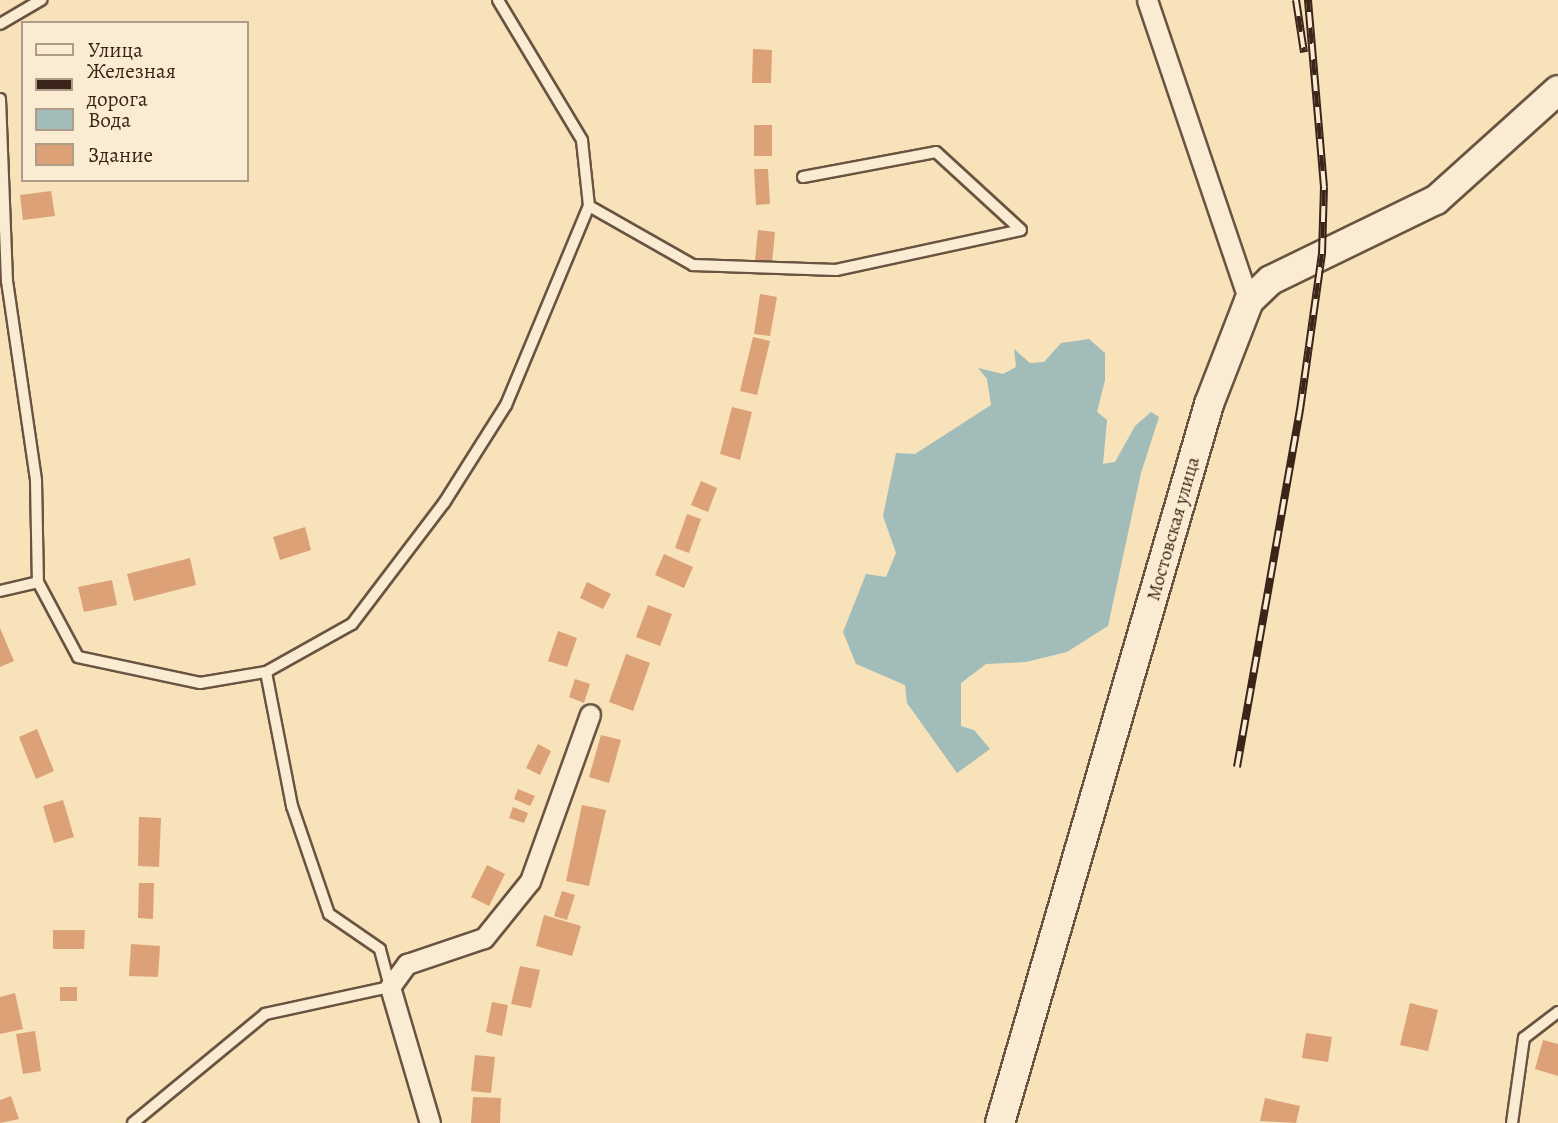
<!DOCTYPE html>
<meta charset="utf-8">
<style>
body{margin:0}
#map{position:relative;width:1558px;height:1123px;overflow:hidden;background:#f8e2b9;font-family:Alegreya,serif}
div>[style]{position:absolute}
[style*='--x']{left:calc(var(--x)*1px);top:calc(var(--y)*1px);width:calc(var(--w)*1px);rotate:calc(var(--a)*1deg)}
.water>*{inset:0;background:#a1bcb9}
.building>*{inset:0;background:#dca176}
.roads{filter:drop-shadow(2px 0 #6a5441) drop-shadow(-2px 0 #6a5441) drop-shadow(0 2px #6a5441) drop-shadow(0 -2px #6a5441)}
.lane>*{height:10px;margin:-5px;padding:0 5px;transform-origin:5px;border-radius:5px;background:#faecd2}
.street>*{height:19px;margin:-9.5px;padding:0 9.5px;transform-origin:9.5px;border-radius:9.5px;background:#faecd2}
.secondary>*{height:28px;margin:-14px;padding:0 14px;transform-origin:14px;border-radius:14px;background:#faecd2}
.rail>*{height:8px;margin-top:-4px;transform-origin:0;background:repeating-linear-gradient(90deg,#faecd2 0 16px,#3b2419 0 32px);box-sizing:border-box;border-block:2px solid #3b2419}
span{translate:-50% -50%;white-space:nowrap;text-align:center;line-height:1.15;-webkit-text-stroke:6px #faecd2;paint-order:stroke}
.street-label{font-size:19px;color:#3b2419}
.legend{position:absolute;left:21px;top:21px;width:228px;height:161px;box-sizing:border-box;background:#faecd2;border:2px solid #ae9c88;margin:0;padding:9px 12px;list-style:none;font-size:21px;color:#3b2419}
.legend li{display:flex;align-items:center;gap:14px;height:35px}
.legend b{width:35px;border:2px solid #ae9c88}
</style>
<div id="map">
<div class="water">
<i style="clip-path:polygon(1089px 339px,1105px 353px,1105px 380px,1097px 412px,1107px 420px,1103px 464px,1115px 462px,1135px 426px,1151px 412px,1159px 417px,1141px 473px,1108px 626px,1067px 652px,1026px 662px,986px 664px,961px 683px,961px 726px,974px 730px,990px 749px,957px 773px,907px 703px,905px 685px,856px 664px,843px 632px,866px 574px,886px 577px,896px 553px,883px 516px,896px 453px,915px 454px,991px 405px,987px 379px,978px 368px,1003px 374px,1016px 367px,1014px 349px,1030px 363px,1044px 362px,1061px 343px)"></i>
</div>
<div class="building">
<i style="clip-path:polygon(753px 49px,772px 50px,771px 83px,752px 83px)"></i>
<i style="clip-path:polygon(754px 125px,772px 125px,772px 156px,754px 156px)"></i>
<i style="clip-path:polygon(754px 169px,768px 169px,770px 204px,756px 205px)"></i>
<i style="clip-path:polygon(51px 191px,55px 216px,23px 220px,20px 195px)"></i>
<i style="clip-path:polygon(758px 230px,775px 232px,772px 263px,755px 261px)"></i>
<i style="clip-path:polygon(760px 294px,777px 297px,770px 336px,754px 334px)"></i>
<i style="clip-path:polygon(753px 337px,770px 341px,757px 395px,740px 391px)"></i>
<i style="clip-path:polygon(732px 407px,752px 412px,740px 460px,720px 454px)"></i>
<i style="clip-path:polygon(701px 481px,717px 488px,708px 512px,691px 505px)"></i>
<i style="clip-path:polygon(687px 514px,701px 519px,689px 553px,675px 548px)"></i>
<i style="clip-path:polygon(305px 527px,311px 550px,280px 560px,273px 537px)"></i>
<i style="clip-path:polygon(664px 554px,693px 567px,684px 588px,655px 575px)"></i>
<i style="clip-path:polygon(190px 558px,196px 585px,134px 601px,127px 574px)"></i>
<i style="clip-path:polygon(112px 580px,117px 605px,84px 612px,78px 587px)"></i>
<i style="clip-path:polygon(587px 582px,611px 594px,603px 609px,580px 598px)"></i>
<i style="clip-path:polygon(648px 605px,672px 614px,660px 646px,636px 637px)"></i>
<i style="clip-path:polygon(0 628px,14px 661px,0 667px)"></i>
<i style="clip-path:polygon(558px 631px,577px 638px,567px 667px,548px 661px)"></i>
<i style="clip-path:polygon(626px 654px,650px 663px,633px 711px,609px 702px)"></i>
<i style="clip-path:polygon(575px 679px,590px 684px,584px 703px,569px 697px)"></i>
<i style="clip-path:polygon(37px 729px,54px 771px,36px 779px,19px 737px)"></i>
<i style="clip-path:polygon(601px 735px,621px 740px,609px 783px,589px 777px)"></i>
<i style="clip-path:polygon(538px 744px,551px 751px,540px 775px,526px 768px)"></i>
<i style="clip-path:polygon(518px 789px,535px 796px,530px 806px,514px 799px)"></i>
<i style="clip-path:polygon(63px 800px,74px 837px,54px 843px,43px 806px)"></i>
<i style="clip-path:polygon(582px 805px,606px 810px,589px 886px,566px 881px)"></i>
<i style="clip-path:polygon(513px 807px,528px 813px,524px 823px,509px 818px)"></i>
<i style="clip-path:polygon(139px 817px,161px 818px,159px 867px,138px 866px)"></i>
<i style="clip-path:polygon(487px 865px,505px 874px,489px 906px,471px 897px)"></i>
<i style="clip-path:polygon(139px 883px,154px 883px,153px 919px,138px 918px)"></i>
<i style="clip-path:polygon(562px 891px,575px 895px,567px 920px,554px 916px)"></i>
<i style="clip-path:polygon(544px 915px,581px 926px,572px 956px,536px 946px)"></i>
<i style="clip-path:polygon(53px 930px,85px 930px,84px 949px,53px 949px)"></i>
<i style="clip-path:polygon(131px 944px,160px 946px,158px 977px,129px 976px)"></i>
<i style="clip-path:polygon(520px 966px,540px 970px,531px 1008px,511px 1004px)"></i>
<i style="clip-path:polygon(60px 987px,77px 987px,77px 1001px,60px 1001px)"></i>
<i style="clip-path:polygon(15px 993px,23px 1029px,0 1034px,0 997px)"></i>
<i style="clip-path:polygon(492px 1002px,508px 1005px,502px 1036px,486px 1032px)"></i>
<i style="clip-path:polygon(1410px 1003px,1438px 1010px,1428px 1051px,1400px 1045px)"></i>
<i style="clip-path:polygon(35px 1031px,41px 1071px,23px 1074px,16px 1034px)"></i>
<i style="clip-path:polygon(1306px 1033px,1332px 1037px,1328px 1062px,1302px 1058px)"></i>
<i style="clip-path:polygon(1543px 1040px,1558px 1044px,1558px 1076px,1535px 1069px)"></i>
<i style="clip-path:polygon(475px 1055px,495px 1057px,491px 1093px,471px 1091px)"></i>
<i style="clip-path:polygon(11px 1096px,19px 1119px,0 1123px,0 1100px)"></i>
<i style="clip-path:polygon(473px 1097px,501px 1098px,500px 1123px,471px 1123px)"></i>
<i style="clip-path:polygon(1265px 1098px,1300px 1106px,1296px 1123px,1260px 1121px)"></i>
</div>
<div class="roads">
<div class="lane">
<i style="--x:0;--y:24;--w:48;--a:-30.3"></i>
<i style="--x:0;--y:99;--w:182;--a:87.8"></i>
<i style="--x:7;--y:281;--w:202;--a:81.7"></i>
<i style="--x:36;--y:481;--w:101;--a:88.9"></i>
<i style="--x:38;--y:582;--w:85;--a:61.9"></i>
<i style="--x:78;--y:657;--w:125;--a:12"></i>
<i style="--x:200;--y:683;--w:67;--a:-9.5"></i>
<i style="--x:266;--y:672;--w:98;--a:-29.2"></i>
<i style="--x:352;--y:624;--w:152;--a:-52.8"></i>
<i style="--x:444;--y:503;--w:116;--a:-57.7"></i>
<i style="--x:506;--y:405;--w:216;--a:-67.4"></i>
<i style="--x:589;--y:206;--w:66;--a:-96.1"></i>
<i style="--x:582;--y:140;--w:163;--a:-121"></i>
<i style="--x:803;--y:177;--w:135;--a:-10.6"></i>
<i style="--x:936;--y:152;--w:115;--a:42.5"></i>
<i style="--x:589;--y:206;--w:120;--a:29.6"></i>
<i style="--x:693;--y:265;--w:143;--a:2"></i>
<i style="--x:836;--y:270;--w:189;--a:-12.2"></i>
<i style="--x:0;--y:591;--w:39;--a:-13"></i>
<i style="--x:133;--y:1123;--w:171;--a:-39.5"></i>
<i style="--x:265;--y:1014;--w:128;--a:-12.2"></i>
<i style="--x:390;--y:987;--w:39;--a:-105"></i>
<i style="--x:380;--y:949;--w:62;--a:-145.5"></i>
<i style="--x:329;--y:914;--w:114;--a:-108.9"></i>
<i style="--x:292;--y:806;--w:136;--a:-101"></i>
<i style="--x:1512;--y:1123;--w:86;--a:-82"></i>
<i style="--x:1524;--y:1038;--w:43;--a:-37.4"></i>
</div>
<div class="street">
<i style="--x:1147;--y:0;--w:318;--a:71.3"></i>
<i style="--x:430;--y:1123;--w:142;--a:-106.4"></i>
<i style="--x:390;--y:987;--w:29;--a:-54"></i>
<i style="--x:407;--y:964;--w:81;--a:-18.7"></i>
<i style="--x:484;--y:938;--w:73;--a:-51.1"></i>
<i style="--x:530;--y:881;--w:177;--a:-70.2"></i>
</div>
<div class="secondary">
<i style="--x:1000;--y:1123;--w:749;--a:-73.79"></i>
<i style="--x:1209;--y:404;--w:110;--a:-68.8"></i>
<i style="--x:1249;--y:301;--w:30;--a:-44"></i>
<i style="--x:1271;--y:280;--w:183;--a:-25.9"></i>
<i style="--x:1436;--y:200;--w:164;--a:-42"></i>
</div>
</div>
<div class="rail">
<i style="--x:1296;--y:0;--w:53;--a:81.3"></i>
<i style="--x:1237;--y:767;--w:363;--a:-80"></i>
<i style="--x:1300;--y:410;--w:158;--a:-82"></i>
<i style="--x:1322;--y:254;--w:67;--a:-88.3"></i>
<i style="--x:1324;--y:187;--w:188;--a:-94.9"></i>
</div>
<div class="street-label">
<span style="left:1174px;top:529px;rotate:-74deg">Мостовская улица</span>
</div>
<ul class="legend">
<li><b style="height:9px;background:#faecd2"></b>Улица</li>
<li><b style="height:9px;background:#3b2419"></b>Железная дорога</li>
<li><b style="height:19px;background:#a1bcb9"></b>Вода</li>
<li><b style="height:19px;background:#dca176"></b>Здание</li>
</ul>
</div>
